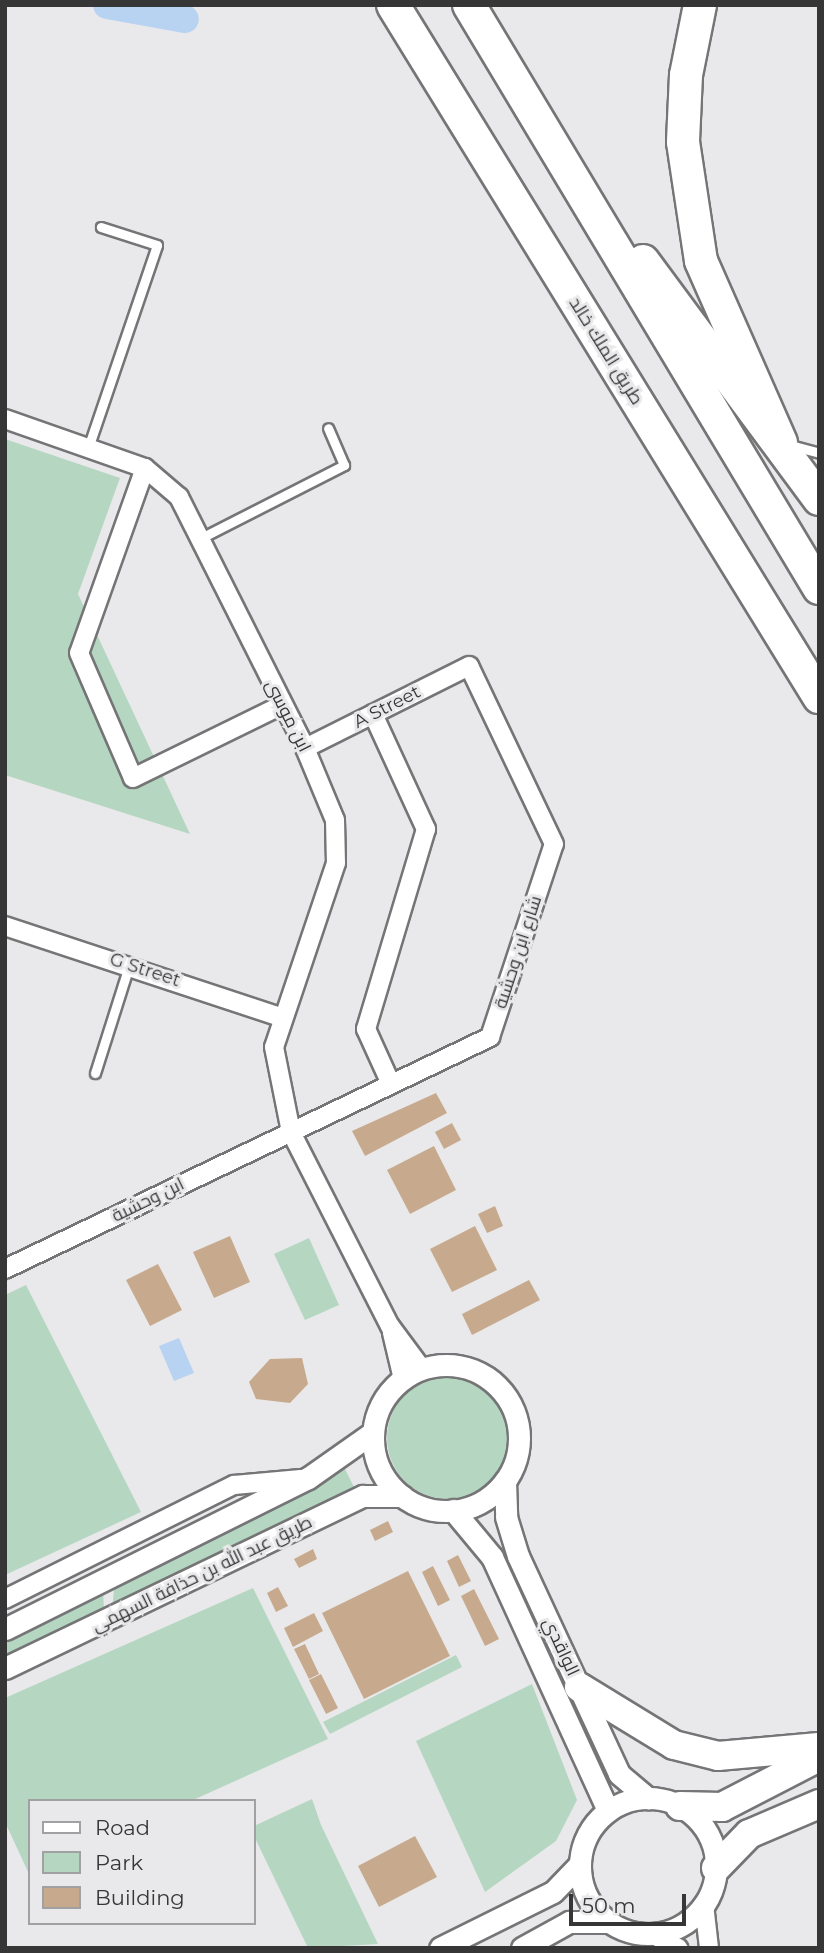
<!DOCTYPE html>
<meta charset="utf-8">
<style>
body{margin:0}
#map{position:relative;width:824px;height:1953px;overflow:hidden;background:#e9e9eb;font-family:Montserrat,Cairo,sans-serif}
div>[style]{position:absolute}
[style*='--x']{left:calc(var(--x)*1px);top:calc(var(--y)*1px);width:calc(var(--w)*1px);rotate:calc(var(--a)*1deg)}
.green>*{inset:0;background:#b5d7c1}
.round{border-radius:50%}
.water>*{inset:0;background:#b8d2f1}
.river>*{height:28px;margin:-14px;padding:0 14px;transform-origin:14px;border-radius:14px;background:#b8d2f1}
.building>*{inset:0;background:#c7aa8e}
.roads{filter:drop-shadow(2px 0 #757577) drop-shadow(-2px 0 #757577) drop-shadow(0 2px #757577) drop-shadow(0 -2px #757577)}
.service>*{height:9px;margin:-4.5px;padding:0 4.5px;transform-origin:4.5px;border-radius:4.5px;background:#fff}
.minor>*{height:18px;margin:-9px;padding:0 9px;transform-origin:9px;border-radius:9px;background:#fff}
.tertiary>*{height:21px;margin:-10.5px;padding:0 10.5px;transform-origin:10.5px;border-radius:10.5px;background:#fff}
.tertiary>.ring{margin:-10.5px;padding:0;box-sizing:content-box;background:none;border:21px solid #fff;border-radius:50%}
.primary>*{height:28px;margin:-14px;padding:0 14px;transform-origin:14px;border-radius:14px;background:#fff}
.motorway>*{height:32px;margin:-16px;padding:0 16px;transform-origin:16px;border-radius:16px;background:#fff}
span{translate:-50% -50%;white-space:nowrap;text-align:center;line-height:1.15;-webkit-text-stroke:6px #e9e9eb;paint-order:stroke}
.street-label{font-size:18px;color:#363637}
.frame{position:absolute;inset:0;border:7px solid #363637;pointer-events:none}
.legend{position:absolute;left:28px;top:1799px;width:228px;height:126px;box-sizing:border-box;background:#e9e9eb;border:2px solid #a1a1a3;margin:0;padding:9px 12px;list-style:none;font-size:21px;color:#363637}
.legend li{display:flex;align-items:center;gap:14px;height:35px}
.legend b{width:35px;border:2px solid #a1a1a3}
.scale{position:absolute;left:569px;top:1894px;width:117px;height:32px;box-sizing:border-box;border:4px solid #363637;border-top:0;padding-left:9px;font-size:21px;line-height:24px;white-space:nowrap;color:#363637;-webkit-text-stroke:5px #e9e9eb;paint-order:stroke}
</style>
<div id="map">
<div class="green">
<i style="clip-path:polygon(5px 439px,120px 478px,78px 594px,190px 834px,5px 775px)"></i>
<i style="clip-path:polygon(309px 1238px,339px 1305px,305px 1320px,274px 1254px)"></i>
<i style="clip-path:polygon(26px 1285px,141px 1512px,5px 1575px,5px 1295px)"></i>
<i class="round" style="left:387px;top:1377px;width:122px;height:122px"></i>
<i style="clip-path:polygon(344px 1467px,356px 1491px,112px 1610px,115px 1580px)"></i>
<i style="clip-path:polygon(103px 1586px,104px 1613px,5px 1660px,5px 1634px)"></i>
<i style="clip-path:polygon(253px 1588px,328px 1739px,191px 1801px,30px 1801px,29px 1874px,5px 1822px,5px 1698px)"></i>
<i style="clip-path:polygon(456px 1655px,462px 1667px,330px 1734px,323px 1722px)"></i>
<i style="clip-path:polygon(532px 1684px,577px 1800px,556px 1841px,485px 1892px,416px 1741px)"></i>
<i style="clip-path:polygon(312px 1799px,321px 1825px,378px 1944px,308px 1948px,254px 1836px,254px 1826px)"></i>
</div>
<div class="water">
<i style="clip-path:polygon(179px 1338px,194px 1373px,174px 1381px,159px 1346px)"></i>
</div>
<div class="river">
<i style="--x:107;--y:5;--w:79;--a:10.2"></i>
</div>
<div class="building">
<i style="clip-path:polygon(436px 1093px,447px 1113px,365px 1156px,352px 1131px)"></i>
<i style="clip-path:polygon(452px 1123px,461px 1140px,444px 1149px,435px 1132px)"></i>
<i style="clip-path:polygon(434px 1146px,456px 1190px,410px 1214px,387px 1170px)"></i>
<i style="clip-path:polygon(495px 1206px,503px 1226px,487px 1233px,478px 1214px)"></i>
<i style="clip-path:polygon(475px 1226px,497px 1270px,452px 1292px,430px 1249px)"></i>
<i style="clip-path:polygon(230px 1236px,250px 1282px,214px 1298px,193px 1252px)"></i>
<i style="clip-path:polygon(158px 1264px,182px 1310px,150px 1326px,126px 1280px)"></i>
<i style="clip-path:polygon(529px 1280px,540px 1300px,472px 1335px,462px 1314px)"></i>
<i style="clip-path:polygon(302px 1358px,308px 1384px,290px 1403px,256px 1399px,249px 1382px,270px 1359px)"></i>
<i style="clip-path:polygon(388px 1521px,393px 1532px,375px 1541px,370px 1530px)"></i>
<i style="clip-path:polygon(313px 1549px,317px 1559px,299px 1568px,294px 1559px)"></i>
<i style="clip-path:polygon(458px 1555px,471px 1581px,459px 1587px,447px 1561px)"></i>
<i style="clip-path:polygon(433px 1566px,450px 1600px,438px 1606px,422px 1572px)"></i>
<i style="clip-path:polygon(408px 1571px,450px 1656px,364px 1699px,322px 1613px)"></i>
<i style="clip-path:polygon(278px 1587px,288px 1606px,276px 1612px,267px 1593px)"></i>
<i style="clip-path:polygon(474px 1589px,499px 1639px,485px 1646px,461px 1596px)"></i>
<i style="clip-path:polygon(314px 1613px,323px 1631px,293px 1647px,284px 1628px)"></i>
<i style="clip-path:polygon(305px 1644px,319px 1674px,309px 1679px,294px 1649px)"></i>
<i style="clip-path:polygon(321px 1674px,338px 1708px,326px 1714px,309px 1680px)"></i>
<i style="clip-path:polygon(415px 1836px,437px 1877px,379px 1907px,358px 1866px)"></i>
</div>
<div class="roads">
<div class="service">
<i style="--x:89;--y:445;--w:211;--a:-71.2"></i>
<i style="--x:157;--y:245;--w:59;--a:-162.2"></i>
<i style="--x:790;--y:445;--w:30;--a:15"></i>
<i style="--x:199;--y:539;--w:163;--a:-27"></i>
<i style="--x:344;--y:465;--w:40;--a:-113.4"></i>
<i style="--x:95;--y:1073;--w:112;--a:-72.4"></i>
</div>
<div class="minor">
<i style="--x:5;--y:419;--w:148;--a:19.3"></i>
<i style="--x:145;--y:468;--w:45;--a:40.5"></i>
<i style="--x:179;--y:497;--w:281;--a:63.3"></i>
<i style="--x:305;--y:748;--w:78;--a:67.4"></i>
<i style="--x:335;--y:820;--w:43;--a:88.7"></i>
<i style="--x:336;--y:863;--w:194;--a:108.6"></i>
<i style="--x:274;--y:1047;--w:87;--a:78.7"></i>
<i style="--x:291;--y:1132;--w:218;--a:63"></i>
<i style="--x:390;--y:1326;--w:54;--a:53.3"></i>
<i style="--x:145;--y:468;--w:196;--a:109.6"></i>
<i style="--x:79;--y:653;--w:136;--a:66.6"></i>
<i style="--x:133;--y:778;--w:166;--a:-26.1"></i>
<i style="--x:373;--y:714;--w:127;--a:65.3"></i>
<i style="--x:426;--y:829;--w:209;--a:106.7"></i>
<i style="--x:366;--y:1029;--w:60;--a:65.6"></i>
<i style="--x:5;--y:926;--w:293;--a:18.3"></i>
<i style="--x:5;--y:1269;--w:538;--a:-25.56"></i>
<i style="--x:490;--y:1037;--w:203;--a:-71.7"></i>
<i style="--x:554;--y:844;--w:197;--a:-115.5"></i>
<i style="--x:469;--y:666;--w:183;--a:153.4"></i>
<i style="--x:392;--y:1333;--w:47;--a:76.6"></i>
<i style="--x:5;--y:1599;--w:256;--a:-26.5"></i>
<i style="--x:234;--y:1485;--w:67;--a:-5.1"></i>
<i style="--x:704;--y:1904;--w:44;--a:83.5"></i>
<i style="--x:652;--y:1934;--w:30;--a:28"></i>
</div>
<div class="tertiary">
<i class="ring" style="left:373px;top:1365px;width:125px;height:125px"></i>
<i style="--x:505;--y:1481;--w:36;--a:88"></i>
<i style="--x:506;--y:1517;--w:41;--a:72.9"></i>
<i style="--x:518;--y:1556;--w:240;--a:65.1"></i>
<i style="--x:619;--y:1774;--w:38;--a:40"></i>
<i style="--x:453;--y:1510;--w:61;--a:50.3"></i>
<i style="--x:492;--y:1557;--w:278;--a:65.4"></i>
<i style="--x:5;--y:1629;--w:339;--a:-26.5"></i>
<i style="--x:308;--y:1478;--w:78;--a:-35.1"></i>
<i style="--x:5;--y:1668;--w:397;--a:-25.7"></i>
<i style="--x:363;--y:1496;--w:39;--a:0"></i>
<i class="ring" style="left:580px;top:1798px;width:115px;height:115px"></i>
<i style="--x:440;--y:1948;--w:126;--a:-26.4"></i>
<i style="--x:553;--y:1892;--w:37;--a:-46"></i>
<i style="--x:522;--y:1948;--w:54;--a:-29"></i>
<i style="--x:569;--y:1922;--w:39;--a:0"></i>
</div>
<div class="primary">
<i style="--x:579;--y:1687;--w:111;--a:31.4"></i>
<i style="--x:674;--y:1745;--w:45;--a:14"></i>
<i style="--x:718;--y:1756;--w:101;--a:-5.1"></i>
<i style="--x:680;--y:1806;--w:42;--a:1.4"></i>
<i style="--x:722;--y:1807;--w:109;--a:-27.3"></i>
<i style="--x:716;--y:1868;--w:47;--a:-45.9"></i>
<i style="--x:749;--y:1834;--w:76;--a:-23.2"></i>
</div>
<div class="motorway">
<i style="--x:393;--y:5;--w:813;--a:58.38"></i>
<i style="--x:469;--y:5;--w:680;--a:59.02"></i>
<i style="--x:700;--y:5;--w:71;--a:101.3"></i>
<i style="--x:686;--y:75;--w:67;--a:92.6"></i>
<i style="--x:683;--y:142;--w:120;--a:81.4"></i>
<i style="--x:701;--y:261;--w:198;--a:66.2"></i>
<i style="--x:643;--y:261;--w:296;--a:53.5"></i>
</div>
</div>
<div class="street-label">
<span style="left:606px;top:351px;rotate:58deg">طريق الملك خالد</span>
<span style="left:387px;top:707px;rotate:-27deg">A Street</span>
<span style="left:288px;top:716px;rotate:63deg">ابن موسى</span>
<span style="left:518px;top:952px;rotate:-72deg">شارع ابن وحشية</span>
<span style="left:145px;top:970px;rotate:18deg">G Street</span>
<span style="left:148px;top:1200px;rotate:-26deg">ابن وحشية</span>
<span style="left:202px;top:1574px;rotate:-26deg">طريق عبد الله بن حذافة السهمي</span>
<span style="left:561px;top:1647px;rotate:65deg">الواقدي</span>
</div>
<div class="frame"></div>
<ul class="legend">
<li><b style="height:9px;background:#fff"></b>Road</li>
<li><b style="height:19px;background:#b5d7c1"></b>Park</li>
<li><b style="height:19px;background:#c7aa8e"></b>Building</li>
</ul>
<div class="scale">50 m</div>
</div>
